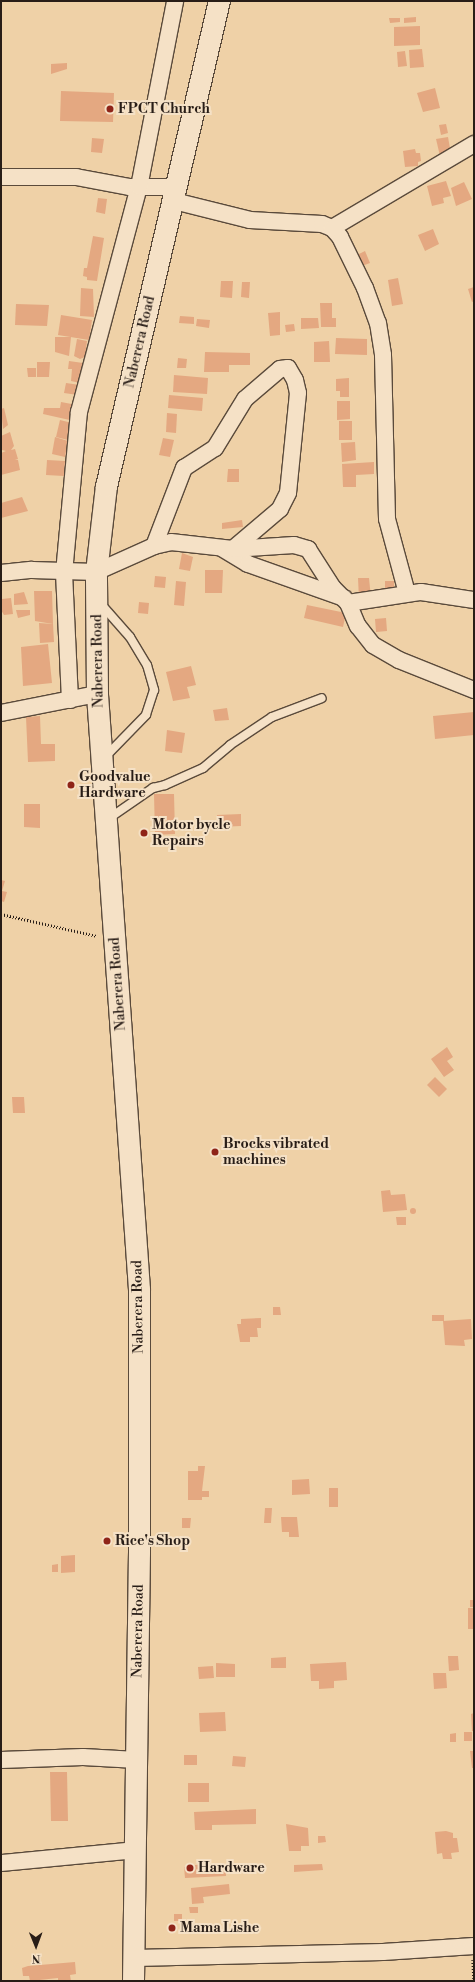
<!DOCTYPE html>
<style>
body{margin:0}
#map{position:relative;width:475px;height:1982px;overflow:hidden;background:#efd1a7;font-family:"Libre Bodoni",serif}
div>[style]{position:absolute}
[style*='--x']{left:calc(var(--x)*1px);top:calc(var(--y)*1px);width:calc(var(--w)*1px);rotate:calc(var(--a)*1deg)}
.building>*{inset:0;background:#e4a881}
.round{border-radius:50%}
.path>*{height:2.5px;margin-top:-1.25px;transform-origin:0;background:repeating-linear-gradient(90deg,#281d17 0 1px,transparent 0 3px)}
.roads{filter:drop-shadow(1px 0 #5a4a3b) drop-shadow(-1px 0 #5a4a3b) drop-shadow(0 1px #5a4a3b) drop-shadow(0 -1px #5a4a3b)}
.service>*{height:8px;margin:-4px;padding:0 4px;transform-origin:4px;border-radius:4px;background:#f5e1c6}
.minor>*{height:16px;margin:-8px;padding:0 8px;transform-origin:8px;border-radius:8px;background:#f5e1c6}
.tertiary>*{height:21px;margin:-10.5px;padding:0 10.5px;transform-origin:10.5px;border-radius:10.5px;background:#f5e1c6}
.dots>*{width:11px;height:11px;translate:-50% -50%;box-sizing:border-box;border:2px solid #f5e1c6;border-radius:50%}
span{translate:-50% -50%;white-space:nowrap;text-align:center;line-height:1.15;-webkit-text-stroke:4px #f5e1c6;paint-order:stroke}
.poi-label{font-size:14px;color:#281d17;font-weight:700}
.left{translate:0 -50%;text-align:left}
.street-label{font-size:14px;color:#281d17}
.frame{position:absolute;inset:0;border:2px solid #281d17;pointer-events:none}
.north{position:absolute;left:16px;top:1926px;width:40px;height:40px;-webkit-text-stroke:3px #f5e1c6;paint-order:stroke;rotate:179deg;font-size:11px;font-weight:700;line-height:16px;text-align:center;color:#281d17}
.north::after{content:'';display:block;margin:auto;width:14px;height:18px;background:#281d17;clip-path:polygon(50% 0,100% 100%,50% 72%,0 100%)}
</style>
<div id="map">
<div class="building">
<i style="clip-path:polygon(416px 17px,416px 22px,404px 23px,404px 18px)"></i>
<i style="clip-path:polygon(389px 18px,400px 18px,400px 22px,390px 23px)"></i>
<i style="clip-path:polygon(420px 26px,420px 45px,394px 46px,394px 27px)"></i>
<i style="clip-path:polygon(422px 49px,424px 67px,410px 68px,409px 50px)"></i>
<i style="clip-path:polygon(405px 51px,407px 66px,398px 67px,397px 52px)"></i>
<i style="clip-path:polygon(67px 63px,67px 69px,51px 74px,51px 64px)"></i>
<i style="clip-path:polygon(435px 88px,440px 108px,423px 112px,417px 93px)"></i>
<i style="clip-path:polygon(61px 91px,114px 93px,113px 122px,60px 121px)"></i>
<i style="clip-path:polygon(446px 124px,448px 133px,441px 135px,439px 125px)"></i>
<i style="clip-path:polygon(448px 137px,451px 154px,440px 156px,436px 139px)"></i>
<i style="clip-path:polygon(92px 138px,104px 139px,102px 153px,91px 152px)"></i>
<i style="clip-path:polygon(415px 149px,416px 153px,420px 153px,421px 161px,418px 162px,418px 166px,405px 167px,403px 151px)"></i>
<i style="clip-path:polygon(446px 181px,451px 196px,443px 198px,444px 203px,432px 206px,427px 186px)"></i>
<i style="clip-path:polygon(464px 182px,472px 199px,456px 206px,451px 188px)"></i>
<i style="clip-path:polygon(98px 198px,107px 199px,105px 214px,96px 212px)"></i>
<i style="clip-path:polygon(433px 229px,439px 244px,425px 251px,418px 235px)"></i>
<i style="clip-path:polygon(93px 236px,104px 238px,97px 281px,87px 280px,87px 277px,83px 276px,84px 268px,87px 268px)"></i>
<i style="clip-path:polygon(365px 251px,370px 263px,359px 267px,355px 256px)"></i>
<i style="clip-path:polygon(398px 278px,403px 304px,392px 306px,388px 280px)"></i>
<i style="clip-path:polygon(221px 281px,233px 281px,232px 298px,220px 297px)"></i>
<i style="clip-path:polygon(242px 282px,250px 282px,249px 298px,241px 297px)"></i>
<i style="clip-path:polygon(474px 287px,474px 301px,472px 302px,468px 289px)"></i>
<i style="clip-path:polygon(81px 288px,93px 289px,94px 317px,80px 316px)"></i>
<i style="clip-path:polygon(320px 303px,332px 303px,332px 318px,336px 318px,336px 327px,321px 327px)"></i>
<i style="clip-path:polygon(16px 304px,49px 305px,47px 326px,15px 325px)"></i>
<i style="clip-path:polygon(280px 312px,280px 335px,270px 336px,268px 313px)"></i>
<i style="clip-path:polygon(61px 315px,92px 320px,89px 340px,58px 335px)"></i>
<i style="clip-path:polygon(180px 316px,194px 317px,194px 324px,179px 323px)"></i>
<i style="clip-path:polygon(301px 318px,318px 318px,319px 328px,301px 329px)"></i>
<i style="clip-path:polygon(197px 319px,210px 320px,209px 328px,196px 326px)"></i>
<i style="clip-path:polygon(294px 324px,295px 331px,286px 332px,285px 325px)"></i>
<i style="clip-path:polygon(55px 337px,71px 337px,69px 356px,55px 352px)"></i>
<i style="clip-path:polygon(336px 338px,367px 339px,367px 355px,335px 354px)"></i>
<i style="clip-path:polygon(77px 339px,87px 341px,85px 357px,80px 359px,74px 356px)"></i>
<i style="clip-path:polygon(329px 341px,330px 362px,314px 362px,314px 342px)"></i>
<i style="clip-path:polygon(205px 352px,250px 353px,250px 365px,229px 365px,229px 372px,204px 372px)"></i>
<i style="clip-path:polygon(178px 358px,187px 359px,186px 368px,177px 368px)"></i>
<i style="clip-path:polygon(69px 361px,83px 363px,80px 383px,71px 381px,72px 369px,68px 369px)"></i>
<i style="clip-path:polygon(37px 362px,50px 362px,49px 377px,37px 377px)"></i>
<i style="clip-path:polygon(27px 368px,36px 368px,36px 377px,28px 377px)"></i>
<i style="clip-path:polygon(174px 375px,208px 378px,207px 394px,173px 392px)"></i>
<i style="clip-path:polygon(349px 378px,349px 397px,340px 397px,340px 391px,336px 391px,336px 379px)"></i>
<i style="clip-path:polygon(66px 383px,80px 385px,78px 395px,64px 393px)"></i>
<i style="clip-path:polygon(169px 395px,203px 398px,202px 411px,168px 408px)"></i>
<i style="clip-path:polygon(337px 401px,350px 401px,350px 419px,337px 420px)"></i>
<i style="clip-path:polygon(61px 402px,77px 405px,74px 421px,43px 414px,44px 408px,60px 408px)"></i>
<i style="clip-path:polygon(4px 408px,8px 425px,3px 429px,1px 409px)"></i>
<i style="clip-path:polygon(167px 413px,177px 414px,176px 433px,166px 432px)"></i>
<i style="clip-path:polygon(60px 420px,72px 423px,68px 440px,56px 437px)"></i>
<i style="clip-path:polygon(339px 421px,352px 421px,352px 440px,339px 440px)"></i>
<i style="clip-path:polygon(10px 432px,14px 446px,11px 450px,15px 449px,18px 459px,15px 460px,18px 460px,20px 470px,1px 475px,1px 453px,6px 451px,2px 450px,1px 436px)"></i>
<i style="clip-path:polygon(55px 437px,68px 441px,65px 457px,52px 454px)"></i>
<i style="clip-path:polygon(163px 438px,174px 440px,170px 457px,159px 455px)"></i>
<i style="clip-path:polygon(355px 442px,356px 460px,342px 462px,341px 443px)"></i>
<i style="clip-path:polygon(47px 460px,65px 461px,64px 476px,46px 475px)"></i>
<i style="clip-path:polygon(374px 462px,374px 474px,356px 475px,356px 487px,343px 487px,342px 464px)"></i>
<i style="clip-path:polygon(228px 469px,239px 469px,239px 482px,227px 482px)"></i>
<i style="clip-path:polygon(22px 497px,28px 511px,1px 518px,1px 503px)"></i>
<i style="clip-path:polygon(242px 520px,243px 527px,222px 529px,222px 523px)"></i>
<i style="clip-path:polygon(182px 553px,193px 557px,190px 571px,179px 569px)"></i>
<i style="clip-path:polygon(205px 570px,223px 570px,222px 593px,205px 593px)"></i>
<i style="clip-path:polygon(155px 576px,166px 577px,165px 588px,154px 587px)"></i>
<i style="clip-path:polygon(358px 578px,369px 578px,371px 598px,359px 599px)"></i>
<i style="clip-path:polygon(176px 581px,186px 582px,184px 606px,174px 605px)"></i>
<i style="clip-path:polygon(385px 581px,394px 581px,394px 589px,385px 589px)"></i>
<i style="clip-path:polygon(34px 591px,52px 591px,53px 624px,35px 621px)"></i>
<i style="clip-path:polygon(24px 592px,28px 604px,14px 605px,14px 594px)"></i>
<i style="clip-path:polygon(1px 595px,2px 599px,11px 598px,13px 614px,4px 615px,1px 610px)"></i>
<i style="clip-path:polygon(139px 602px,149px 603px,148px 614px,138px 613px)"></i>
<i style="clip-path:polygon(307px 605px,346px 613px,343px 627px,304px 618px)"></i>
<i style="clip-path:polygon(16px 610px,30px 610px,30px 615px,18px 618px)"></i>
<i style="clip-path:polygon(386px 618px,387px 631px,376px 632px,375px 619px)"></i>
<i style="clip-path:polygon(39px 623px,53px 624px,54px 642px,40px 643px)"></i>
<i style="clip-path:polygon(48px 644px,52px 683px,23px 686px,21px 647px)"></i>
<i style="clip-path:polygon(191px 666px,196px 685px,187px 687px,190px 698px,173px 701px,166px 672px)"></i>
<i style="clip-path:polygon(227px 708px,229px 720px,215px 721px,213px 710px)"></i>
<i style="clip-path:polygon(474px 712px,474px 735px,435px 739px,433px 716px)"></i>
<i style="clip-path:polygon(40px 716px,41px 744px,55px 744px,55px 761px,28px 762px,26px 717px)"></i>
<i style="clip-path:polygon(167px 730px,185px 733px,182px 753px,165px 751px)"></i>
<i style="clip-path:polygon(154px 794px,174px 794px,175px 834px,155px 835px)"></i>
<i style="clip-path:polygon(24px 804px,40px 804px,40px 828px,24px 827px)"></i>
<i style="clip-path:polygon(241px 814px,241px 826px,217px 827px,217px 815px)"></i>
<i style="clip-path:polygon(1px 880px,5px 881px,2px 891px,7px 892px,4px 902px,1px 901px)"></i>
<i style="clip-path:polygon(447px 1047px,453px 1057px,447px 1061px,454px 1070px,444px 1077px,431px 1059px)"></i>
<i style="clip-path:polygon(435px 1077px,447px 1089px,439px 1097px,427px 1085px)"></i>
<i style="clip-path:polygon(12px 1097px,24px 1097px,25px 1113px,13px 1113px)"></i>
<i style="clip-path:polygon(390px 1190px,391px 1195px,405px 1194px,407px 1210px,383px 1212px,381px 1191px)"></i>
<i class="round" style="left:410px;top:1208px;width:6px;height:6px"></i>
<i style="clip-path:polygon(396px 1217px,406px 1217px,406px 1225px,397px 1225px)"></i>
<i style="clip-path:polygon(273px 1307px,280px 1307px,281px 1315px,273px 1315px)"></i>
<i style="clip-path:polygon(432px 1315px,444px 1315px,444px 1321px,432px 1321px)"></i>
<i style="clip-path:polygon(261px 1318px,261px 1328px,257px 1328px,258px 1337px,250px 1337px,250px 1342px,240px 1342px,237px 1324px,241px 1324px,241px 1319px)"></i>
<i style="clip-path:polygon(471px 1319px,472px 1339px,464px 1340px,465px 1346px,445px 1345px,443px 1321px)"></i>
<i style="clip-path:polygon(198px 1466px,205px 1466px,202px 1491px,209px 1491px,209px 1497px,202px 1497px,202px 1500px,188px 1500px,188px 1471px,198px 1471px)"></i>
<i style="clip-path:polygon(309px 1479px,310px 1494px,292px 1495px,292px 1480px)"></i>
<i style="clip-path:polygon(329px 1488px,338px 1488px,338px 1507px,329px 1507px)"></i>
<i style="clip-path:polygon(265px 1508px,272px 1508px,271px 1523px,264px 1523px)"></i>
<i style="clip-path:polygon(281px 1517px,297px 1517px,299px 1537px,289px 1537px,289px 1532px,282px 1532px)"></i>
<i style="clip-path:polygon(182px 1518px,191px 1518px,190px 1528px,182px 1528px)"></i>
<i style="clip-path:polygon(75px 1555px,75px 1572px,61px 1573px,61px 1556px)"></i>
<i style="clip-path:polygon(58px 1564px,58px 1572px,52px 1572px,52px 1565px)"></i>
<i style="clip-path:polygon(470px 1600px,474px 1600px,474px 1607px,470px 1607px)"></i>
<i style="clip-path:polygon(468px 1608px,474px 1608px,474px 1629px,468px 1629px)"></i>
<i style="clip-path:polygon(448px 1656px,458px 1656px,459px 1670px,449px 1671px)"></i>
<i style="clip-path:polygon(286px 1657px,286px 1668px,271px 1668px,271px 1658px)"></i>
<i style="clip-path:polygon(346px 1662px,347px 1680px,334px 1681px,334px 1688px,319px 1689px,319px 1681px,311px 1681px,310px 1664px)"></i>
<i style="clip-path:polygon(216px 1663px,235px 1664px,235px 1677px,216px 1677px)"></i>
<i style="clip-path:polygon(213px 1666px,214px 1678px,199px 1679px,198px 1667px)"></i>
<i style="clip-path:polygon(433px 1673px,446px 1673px,447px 1688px,434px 1689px)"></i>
<i style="clip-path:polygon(225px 1712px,226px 1731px,200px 1732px,199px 1713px)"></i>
<i style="clip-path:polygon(474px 1713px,474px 1731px,472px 1731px,471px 1714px)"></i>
<i style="clip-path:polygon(464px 1732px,472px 1732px,472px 1741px,464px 1741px)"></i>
<i style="clip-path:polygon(456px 1733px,456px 1742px,450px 1742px,450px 1734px)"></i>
<i style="clip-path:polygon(470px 1751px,474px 1751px,474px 1768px,472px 1768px)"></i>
<i style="clip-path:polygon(184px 1755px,197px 1755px,197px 1765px,184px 1765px)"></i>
<i style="clip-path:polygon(233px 1756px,246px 1757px,245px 1767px,232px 1766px)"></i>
<i style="clip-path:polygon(50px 1772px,67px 1772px,68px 1821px,51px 1821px)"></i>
<i style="clip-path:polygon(188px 1783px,209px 1783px,209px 1802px,188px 1802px)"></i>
<i style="clip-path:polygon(256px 1809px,256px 1824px,212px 1825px,212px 1830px,195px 1830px,194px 1812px)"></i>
<i style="clip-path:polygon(286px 1824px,308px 1828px,309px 1846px,301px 1846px,301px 1851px,289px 1851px)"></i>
<i style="clip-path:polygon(446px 1831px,453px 1833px,453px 1838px,457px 1838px,459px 1852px,451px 1853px,452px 1859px,443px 1859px,442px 1853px,437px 1854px,435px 1832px)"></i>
<i style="clip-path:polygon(318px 1836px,325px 1836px,326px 1842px,318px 1843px)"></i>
<i style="clip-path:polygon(217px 1863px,231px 1865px,231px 1872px,226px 1872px,226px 1876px,185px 1878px,184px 1867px,192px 1865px,218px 1865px)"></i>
<i style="clip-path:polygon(322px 1864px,323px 1870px,294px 1872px,294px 1865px)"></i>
<i style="clip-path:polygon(229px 1884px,230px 1894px,203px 1897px,204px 1903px,192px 1904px,191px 1888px)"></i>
<i style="clip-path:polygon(189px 1907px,198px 1907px,198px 1913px,190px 1913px)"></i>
<i style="clip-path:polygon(174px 1914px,182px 1914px,182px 1921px,174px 1921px)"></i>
<i style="clip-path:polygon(75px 1962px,76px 1974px,70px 1975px,71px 1981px,58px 1981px,58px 1978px,30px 1981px,29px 1976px,23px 1976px,22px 1968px,28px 1966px)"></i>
</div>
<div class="path">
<i style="--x:1;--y:914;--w:98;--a:12.9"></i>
<i style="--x:473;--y:1960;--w:21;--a:87"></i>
</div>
<div class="roads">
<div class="service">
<i style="--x:100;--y:603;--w:45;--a:48.6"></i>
<i style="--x:130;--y:637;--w:33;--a:59"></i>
<i style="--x:147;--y:665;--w:26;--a:74"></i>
<i style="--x:154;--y:690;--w:26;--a:108"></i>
<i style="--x:146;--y:715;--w:59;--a:134.3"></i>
<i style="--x:108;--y:819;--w:55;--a:-34.6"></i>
<i style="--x:153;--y:788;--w:12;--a:-14"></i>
<i style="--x:165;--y:785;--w:42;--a:-24.1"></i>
<i style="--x:203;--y:768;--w:35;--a:-40"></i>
<i style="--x:230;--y:745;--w:50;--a:-33.7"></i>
<i style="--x:272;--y:717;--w:53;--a:-20.8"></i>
</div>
<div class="minor">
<i style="--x:1;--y:177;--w:75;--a:0"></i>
<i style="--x:76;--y:177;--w:55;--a:10.5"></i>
<i style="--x:130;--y:187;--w:47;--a:0"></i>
<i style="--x:174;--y:201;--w:78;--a:14"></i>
<i style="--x:250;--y:220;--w:72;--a:3.2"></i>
<i style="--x:322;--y:224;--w:11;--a:22"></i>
<i style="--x:332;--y:228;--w:12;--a:48"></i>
<i style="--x:340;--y:237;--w:57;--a:63.9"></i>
<i style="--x:365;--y:288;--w:37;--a:70"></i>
<i style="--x:378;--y:323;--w:32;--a:81"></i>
<i style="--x:383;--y:355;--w:164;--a:88.6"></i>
<i style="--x:387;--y:519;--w:77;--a:74.9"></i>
<i style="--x:332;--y:228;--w:165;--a:-30.6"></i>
<i style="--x:154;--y:546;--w:84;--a:-69"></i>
<i style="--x:184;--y:468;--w:37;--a:-33"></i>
<i style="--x:215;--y:448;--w:57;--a:-58.5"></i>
<i style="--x:245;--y:399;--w:46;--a:-40.6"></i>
<i style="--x:280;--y:369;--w:8;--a:-7"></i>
<i style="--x:288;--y:368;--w:14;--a:60"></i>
<i style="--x:295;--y:380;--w:13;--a:77"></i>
<i style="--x:298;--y:393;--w:100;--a:95.7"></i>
<i style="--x:288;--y:493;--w:18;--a:117"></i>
<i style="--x:280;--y:509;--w:62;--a:139.6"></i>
<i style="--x:223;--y:549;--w:29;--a:31"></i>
<i style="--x:248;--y:564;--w:102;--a:19.5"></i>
<i style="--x:1;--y:573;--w:31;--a:-6"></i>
<i style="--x:32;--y:570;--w:64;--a:1.8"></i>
<i style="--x:96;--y:572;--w:64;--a:-24.1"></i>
<i style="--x:154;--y:546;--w:17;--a:-13"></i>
<i style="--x:171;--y:542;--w:62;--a:6.4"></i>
<i style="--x:233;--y:549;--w:61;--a:-3.8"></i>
<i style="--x:294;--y:545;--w:15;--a:16"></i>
<i style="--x:308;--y:549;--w:46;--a:57.3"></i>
<i style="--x:333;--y:588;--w:21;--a:45"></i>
<i style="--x:348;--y:603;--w:25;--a:67"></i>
<i style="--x:358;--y:626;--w:24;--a:52"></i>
<i style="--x:373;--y:645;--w:30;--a:30"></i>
<i style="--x:399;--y:660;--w:81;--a:21.8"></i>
<i style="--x:348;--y:603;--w:74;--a:-8.6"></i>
<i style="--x:421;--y:592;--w:54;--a:8.6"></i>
<i style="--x:70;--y:700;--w:127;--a:-92.7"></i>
<i style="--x:64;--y:573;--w:162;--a:-84.7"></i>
<i style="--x:79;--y:412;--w:233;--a:-75.1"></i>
<i style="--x:139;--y:187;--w:189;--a:-79"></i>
<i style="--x:1;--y:713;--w:98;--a:-11.2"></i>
<i style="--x:1;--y:1760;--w:82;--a:-2.1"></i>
<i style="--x:83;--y:1757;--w:54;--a:3.2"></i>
<i style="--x:1;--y:1863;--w:136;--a:-5.5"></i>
<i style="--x:135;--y:1958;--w:248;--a:-1.4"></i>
<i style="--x:383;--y:1952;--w:91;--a:-3.8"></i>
</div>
<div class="tertiary">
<i style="--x:133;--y:1981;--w:429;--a:-89.2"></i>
<i style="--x:139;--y:1552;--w:263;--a:-90"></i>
<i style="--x:139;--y:1289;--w:596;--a:-94.04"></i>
<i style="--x:97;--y:694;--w:122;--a:-90.5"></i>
<i style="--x:96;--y:572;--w:87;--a:-83.4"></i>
<i style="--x:106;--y:486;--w:498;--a:-76.9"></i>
</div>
</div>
<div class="dots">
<i style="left:110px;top:109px;background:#8f2418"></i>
<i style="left:71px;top:785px;background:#8f2418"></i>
<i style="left:144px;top:833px;background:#8f2418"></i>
<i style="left:215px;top:1152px;background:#8f2418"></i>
<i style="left:107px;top:1541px;background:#8f2418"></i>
<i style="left:190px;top:1868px;background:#8f2418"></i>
<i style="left:172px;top:1928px;background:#8f2418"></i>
</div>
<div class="poi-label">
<span class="left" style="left:118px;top:109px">FPCT Church</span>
<span class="left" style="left:79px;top:785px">Goodvalue<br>Hardware</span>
<span class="left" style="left:152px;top:833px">Motor bycle<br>Repairs</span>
<span class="left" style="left:223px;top:1152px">Brocks vibrated<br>machines</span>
<span class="left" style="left:115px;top:1541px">Rice's Shop</span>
<span class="left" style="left:198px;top:1868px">Hardware</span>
<span class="left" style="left:180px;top:1928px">Mama Lishe</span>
</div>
<div class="street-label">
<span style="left:140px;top:342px;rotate:-77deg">Naberera Road</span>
<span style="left:98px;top:661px;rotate:-91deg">Naberera Road</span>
<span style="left:118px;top:984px;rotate:-94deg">Naberera Road</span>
<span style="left:138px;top:1307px;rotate:-91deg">Naberera Road</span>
<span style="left:138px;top:1631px;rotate:-89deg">Naberera Road</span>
</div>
<div class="frame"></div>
<div class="north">N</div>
</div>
